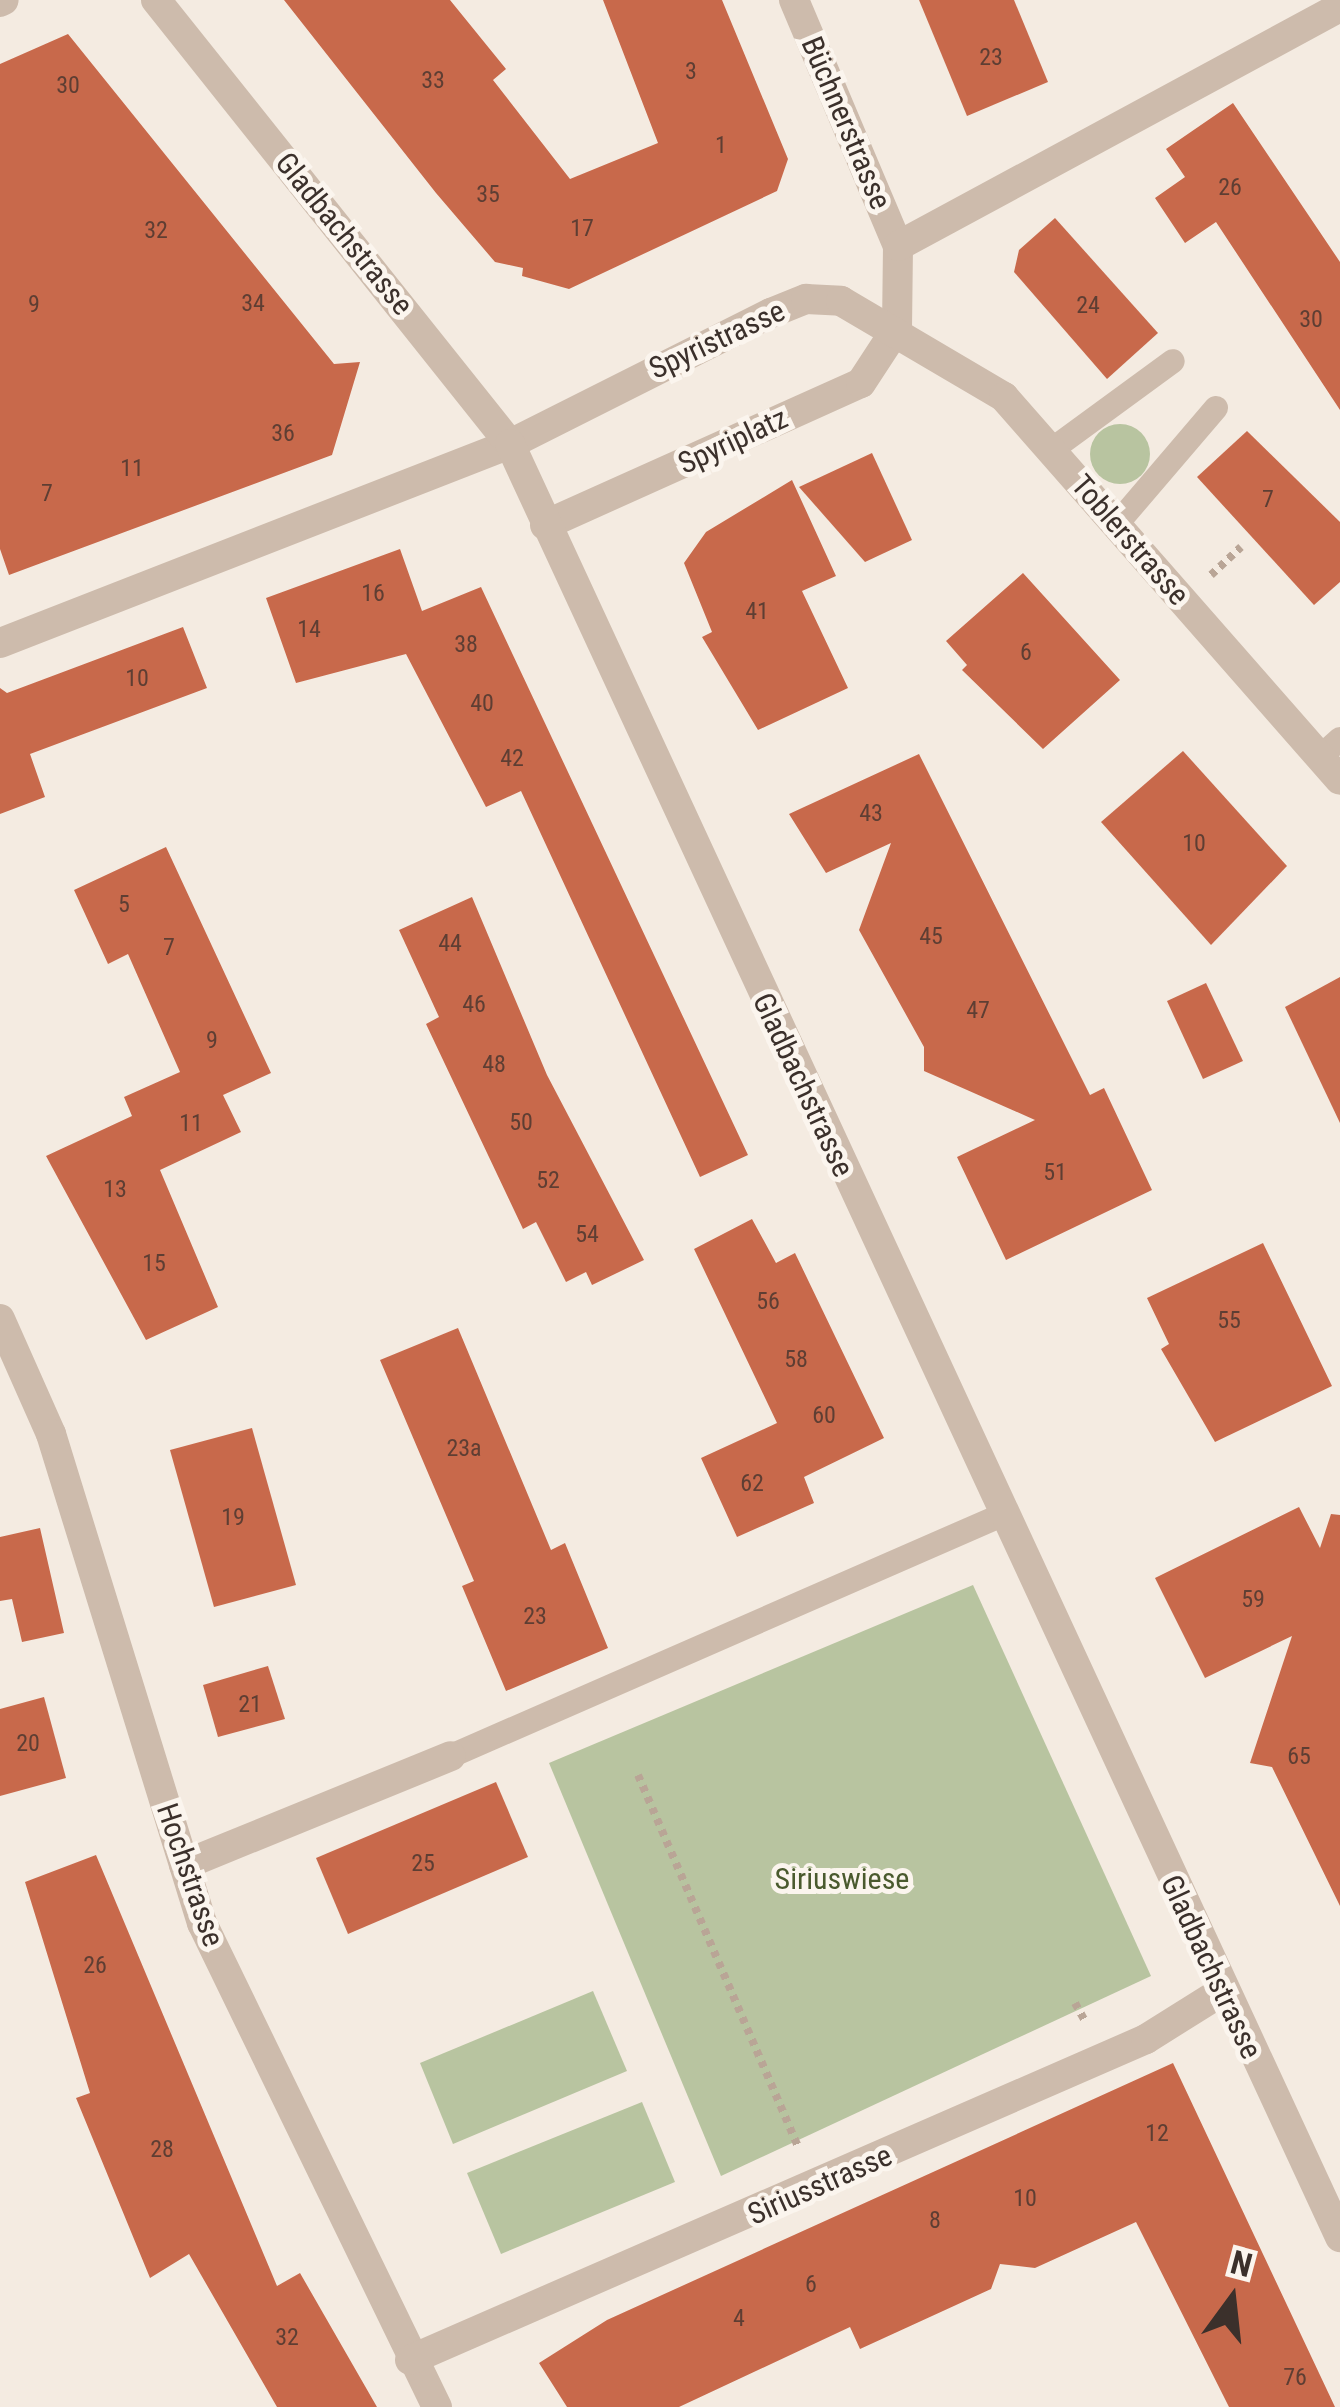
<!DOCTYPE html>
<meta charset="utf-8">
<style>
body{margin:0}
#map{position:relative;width:1340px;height:2407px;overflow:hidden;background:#f4ebe1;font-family:"Roboto Condensed",sans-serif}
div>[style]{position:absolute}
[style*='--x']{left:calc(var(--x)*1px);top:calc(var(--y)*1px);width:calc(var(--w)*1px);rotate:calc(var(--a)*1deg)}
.green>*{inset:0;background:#b8c4a0}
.round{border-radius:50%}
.building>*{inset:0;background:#c8694b}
.path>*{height:8px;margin-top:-4px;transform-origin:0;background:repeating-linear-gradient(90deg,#b9a596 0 6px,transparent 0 12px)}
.service>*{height:24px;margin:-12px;padding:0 12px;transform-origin:12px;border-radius:12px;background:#cdbbac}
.minor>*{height:30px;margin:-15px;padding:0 15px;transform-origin:15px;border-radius:15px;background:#cdbbac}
.tertiary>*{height:30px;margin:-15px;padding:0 15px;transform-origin:15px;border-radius:15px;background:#cdbbac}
span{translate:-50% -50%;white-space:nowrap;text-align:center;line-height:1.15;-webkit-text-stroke:10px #fbf5ee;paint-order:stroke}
.number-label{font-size:24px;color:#5e3e33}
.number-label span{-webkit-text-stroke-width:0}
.street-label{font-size:30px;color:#3b302b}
.park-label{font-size:30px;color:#4a5a2e}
.north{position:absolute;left:1172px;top:2239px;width:120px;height:120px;-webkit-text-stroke:9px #fbf5ee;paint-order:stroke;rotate:15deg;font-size:33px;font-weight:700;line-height:48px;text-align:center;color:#3b302b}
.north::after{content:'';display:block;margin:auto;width:42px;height:54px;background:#3b302b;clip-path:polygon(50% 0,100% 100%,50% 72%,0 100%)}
</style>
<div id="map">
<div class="green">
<i class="round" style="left:1090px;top:424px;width:60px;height:60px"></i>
<i style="clip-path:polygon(973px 1585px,1151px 1976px,721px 2176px,549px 1763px)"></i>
<i style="clip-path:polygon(593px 1991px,627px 2071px,453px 2144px,420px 2063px)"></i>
<i style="clip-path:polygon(642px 2102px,675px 2182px,501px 2254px,467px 2173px)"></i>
</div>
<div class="building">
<i style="clip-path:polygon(284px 0,450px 0,506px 69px,493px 80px,570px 179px,658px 143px,603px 0,722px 0,788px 159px,777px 191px,569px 289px,522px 276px,523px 268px,495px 262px,436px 193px)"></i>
<i style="clip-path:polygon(919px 0,1014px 0,1048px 82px,967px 116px)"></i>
<i style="clip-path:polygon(68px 34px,334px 364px,360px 362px,332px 455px,9px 575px,0 549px,0 64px)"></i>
<i style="clip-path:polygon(1233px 103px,1340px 262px,1340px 410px,1216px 222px,1185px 243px,1155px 198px,1185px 177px,1166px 149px)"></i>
<i style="clip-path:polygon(1055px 218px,1158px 333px,1107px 379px,1014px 272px,1019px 250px)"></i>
<i style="clip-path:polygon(1247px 431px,1340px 522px,1340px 582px,1314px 605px,1197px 477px)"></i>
<i style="clip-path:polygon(872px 453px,912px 540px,865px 562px,799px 487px)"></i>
<i style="clip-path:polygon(792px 480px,836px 576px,802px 591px,848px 688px,758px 730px,702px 637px,712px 632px,684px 563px,706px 532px)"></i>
<i style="clip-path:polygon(400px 549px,422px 611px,481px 587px,748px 1155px,700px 1177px,521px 791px,486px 807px,406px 654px,296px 683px,266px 598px)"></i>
<i style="clip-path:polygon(1023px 573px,1120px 680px,1043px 749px,962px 670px,967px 665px,946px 641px)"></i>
<i style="clip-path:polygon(183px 627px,207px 688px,30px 754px,45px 797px,0 814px,0 688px,7px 693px)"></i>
<i style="clip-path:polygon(1183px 751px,1287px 866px,1211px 945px,1101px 822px)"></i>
<i style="clip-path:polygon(919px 754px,1090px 1095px,1104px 1088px,1152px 1190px,1006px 1260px,957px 1157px,1035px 1120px,924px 1071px,924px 1047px,859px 930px,891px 843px,826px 873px,789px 814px)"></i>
<i style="clip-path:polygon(166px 847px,271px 1073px,223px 1095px,241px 1132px,160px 1170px,218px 1307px,146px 1340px,46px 1156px,132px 1116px,124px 1097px,180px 1072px,128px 954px,108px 964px,74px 890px)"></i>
<i style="clip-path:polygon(472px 897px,547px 1075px,644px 1260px,592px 1285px,586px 1272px,566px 1282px,536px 1222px,523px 1229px,426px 1024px,439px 1017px,399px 930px)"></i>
<i style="clip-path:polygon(1340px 977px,1340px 1123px,1285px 1007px)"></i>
<i style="clip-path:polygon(1206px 983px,1243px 1061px,1203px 1079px,1167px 1001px)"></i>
<i style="clip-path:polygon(752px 1219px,776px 1263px,795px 1253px,884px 1438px,804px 1477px,814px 1503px,737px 1537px,701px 1458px,777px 1423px,694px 1249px)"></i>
<i style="clip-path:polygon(1263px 1243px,1332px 1386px,1215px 1442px,1161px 1349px,1169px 1344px,1147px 1298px)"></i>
<i style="clip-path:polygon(458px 1328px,551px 1550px,565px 1543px,608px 1648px,506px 1691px,462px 1586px,474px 1581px,380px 1360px)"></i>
<i style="clip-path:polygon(252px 1428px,296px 1585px,214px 1607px,170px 1450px)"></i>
<i style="clip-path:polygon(1299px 1507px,1320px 1548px,1331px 1514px,1340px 1515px,1340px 1906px,1272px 1767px,1250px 1763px,1292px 1636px,1205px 1678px,1155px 1578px)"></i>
<i style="clip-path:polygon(40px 1528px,64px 1633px,22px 1642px,12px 1599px,0 1601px,0 1537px)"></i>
<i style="clip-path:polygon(268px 1666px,285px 1719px,218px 1737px,203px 1685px)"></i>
<i style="clip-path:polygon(44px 1697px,66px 1778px,0 1796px,0 1709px)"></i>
<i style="clip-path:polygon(496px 1782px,528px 1857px,348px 1934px,316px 1858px)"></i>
<i style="clip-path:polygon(96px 1855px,277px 2286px,300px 2273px,377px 2407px,277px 2407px,189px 2254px,150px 2278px,76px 2098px,90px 2093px,25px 1882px)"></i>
<i style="clip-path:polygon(1173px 2063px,1335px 2407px,1229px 2407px,1136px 2222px,1035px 2268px,1000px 2264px,991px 2289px,860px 2349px,850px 2327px,679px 2407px,567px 2407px,539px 2363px,607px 2320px)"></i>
</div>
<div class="path">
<i style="--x:1211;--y:575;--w:41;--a:-43"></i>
<i style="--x:638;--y:1775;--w:405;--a:66.7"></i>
<i style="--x:1075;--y:2003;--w:23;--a:61"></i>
</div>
<div class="service">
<i style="--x:1050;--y:451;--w:152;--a:-36.2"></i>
<i style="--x:1116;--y:525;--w:154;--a:-49.5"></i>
<i style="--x:1320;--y:757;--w:27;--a:-42"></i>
<i style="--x:451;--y:1756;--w:604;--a:-23.63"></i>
</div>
<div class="minor">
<i style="--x:794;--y:0;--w:267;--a:67.1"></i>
<i style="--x:0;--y:2;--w:4;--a:-27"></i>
<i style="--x:545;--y:525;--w:346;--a:-24.2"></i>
<i style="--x:861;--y:383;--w:66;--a:-56.8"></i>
<i style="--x:897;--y:328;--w:82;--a:-89.3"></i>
<i style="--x:898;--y:246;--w:502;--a:-28.4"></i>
<i style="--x:0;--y:643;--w:547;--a:-21.32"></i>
<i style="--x:510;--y:444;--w:292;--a:-26.7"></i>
<i style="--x:771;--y:313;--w:38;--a:-22"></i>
<i style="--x:806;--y:299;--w:35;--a:3"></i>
<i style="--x:841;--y:301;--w:189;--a:30.5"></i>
<i style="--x:1004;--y:397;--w:509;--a:48.74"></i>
<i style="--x:0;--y:1319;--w:126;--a:66.1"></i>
<i style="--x:51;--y:1434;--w:512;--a:72.84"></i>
<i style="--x:202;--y:1923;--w:538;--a:64.1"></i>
<i style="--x:184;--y:1865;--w:288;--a:-22.2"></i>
<i style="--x:410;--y:2360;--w:803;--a:-23.56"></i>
<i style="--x:1146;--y:2039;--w:89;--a:-32.1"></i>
</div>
<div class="tertiary">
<i style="--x:156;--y:0;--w:568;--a:51.43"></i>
<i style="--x:510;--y:444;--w:1976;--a:65.16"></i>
</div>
<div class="number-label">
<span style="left:991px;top:58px">23</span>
<span style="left:691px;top:72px">3</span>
<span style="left:433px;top:81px">33</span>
<span style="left:68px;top:86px">30</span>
<span style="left:721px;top:146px">1</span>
<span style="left:1230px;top:188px">26</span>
<span style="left:488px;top:195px">35</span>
<span style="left:582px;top:229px">17</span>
<span style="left:156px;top:231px">32</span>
<span style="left:253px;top:304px">34</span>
<span style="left:34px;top:305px">9</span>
<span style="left:1088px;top:306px">24</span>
<span style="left:1311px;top:320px">30</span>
<span style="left:283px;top:434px">36</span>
<span style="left:132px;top:469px">11</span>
<span style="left:47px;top:494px">7</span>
<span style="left:1268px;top:500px">7</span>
<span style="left:373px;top:594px">16</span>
<span style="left:757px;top:612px">41</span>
<span style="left:309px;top:630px">14</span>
<span style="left:466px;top:645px">38</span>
<span style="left:1026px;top:653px">6</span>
<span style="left:137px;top:679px">10</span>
<span style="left:482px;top:704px">40</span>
<span style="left:512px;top:759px">42</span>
<span style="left:871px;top:814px">43</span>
<span style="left:1194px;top:844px">10</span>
<span style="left:124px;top:905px">5</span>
<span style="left:931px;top:937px">45</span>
<span style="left:450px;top:944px">44</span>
<span style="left:169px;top:948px">7</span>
<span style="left:474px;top:1005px">46</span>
<span style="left:978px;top:1011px">47</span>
<span style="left:212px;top:1041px">9</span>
<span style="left:494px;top:1065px">48</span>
<span style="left:521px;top:1123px">50</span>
<span style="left:191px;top:1124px">11</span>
<span style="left:1055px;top:1173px">51</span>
<span style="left:548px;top:1181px">52</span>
<span style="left:115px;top:1190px">13</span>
<span style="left:587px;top:1235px">54</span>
<span style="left:154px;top:1264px">15</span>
<span style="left:768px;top:1302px">56</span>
<span style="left:1229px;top:1321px">55</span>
<span style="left:796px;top:1360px">58</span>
<span style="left:824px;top:1416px">60</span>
<span style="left:464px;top:1449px">23a</span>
<span style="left:752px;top:1484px">62</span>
<span style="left:233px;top:1518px">19</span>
<span style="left:1253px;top:1600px">59</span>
<span style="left:535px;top:1617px">23</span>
<span style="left:250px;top:1705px">21</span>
<span style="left:28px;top:1744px">20</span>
<span style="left:1299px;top:1757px">65</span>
<span style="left:423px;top:1864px">25</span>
<span style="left:95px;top:1966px">26</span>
<span style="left:1157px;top:2134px">12</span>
<span style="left:162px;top:2150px">28</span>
<span style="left:1025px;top:2199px">10</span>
<span style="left:935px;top:2221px">8</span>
<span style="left:811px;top:2285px">6</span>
<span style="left:739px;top:2319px">4</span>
<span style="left:287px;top:2338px">32</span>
<span style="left:1295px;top:2378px">76</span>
</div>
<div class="street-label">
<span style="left:846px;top:123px;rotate:67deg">Büchnerstrasse</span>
<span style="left:344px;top:234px;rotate:51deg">Gladbachstrasse</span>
<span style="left:717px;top:340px;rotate:-25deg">Spyristrasse</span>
<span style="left:733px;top:441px;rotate:-25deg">Spyriplatz</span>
<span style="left:1130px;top:540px;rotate:49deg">Toblerstrasse</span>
<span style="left:803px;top:1085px;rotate:65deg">Gladbachstrasse</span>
<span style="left:190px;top:1875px;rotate:71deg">Hochstrasse</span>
<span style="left:1211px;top:1967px;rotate:65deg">Gladbachstrasse</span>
<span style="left:820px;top:2185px;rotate:-24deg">Siriusstrasse</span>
</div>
<div class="park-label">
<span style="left:842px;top:1879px">Siriuswiese</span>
</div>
<div class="north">N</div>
</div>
